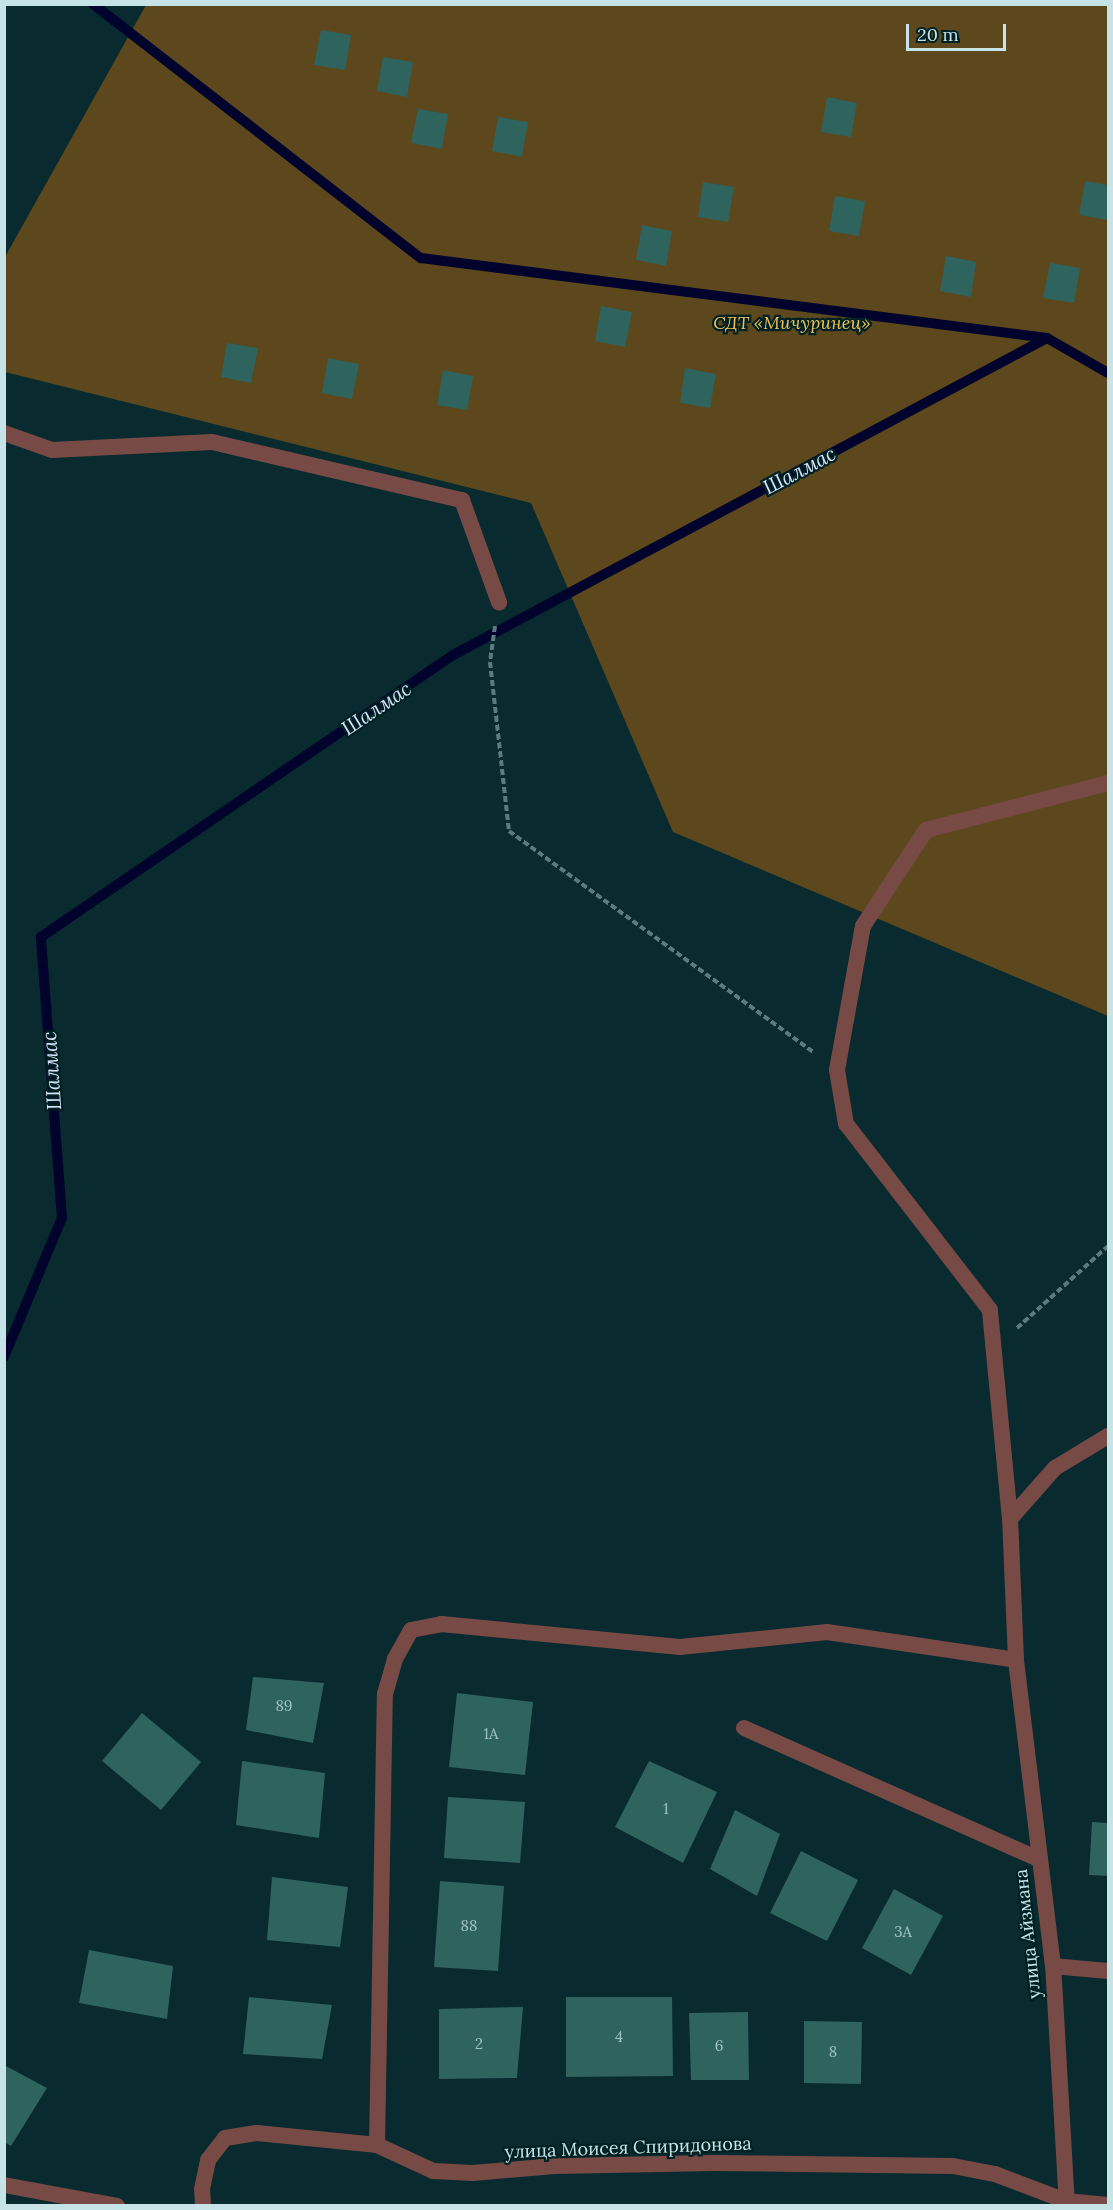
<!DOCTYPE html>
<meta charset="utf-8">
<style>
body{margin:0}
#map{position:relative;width:1113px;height:2210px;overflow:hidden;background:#092a2e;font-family:Lora,serif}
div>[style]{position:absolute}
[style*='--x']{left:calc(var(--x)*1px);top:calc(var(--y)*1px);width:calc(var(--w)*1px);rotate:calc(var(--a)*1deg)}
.green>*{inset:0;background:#5c481c}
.stream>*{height:10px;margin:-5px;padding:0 5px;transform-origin:5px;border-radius:5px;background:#01032d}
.building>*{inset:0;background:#2f635d}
.path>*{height:4px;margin-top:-2px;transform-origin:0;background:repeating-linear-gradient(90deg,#5b7b7f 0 6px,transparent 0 9px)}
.service>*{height:16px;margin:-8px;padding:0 8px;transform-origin:8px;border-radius:8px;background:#784a46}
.minor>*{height:16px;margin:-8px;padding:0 8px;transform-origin:8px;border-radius:8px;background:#784a46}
span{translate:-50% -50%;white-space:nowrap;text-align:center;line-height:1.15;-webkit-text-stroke:4.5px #002124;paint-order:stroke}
.number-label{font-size:15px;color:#a0c4c4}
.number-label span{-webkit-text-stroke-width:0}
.park-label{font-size:18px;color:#f0c052;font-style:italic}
.street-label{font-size:18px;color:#c6e4e7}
.water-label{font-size:20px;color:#d9e4fc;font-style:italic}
.frame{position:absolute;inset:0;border:6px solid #c6e4e7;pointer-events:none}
.scale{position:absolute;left:906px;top:24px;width:100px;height:27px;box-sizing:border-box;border:3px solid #c6e4e7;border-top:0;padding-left:8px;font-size:18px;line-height:21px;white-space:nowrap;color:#c6e4e7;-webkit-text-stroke:4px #002124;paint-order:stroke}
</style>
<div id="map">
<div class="green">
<i style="clip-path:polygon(146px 5px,1108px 5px,1108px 1016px,673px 832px,531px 503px,5px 372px,5px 257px)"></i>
</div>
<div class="stream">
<i style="--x:93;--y:4;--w:415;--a:37.8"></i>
<i style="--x:421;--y:258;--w:631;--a:7.28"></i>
<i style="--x:4;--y:1357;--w:151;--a:-67.4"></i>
<i style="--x:62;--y:1218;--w:282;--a:-94.3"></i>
<i style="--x:41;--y:937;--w:499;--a:-34.4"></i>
<i style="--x:453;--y:655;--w:673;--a:-28.09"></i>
<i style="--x:1047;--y:338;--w:70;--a:29.8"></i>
</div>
<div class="building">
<i style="clip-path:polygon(321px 30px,351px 35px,345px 70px,314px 65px)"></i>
<i style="clip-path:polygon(383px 57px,413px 62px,407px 97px,377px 91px)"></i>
<i style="clip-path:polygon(827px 97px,857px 103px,851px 137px,821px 132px)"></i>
<i style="clip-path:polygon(418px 109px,448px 114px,442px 149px,411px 143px)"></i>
<i style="clip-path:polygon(498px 117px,528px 122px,522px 157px,492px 151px)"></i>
<i style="clip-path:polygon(1085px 181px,1108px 185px,1108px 220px,1079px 215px)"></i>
<i style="clip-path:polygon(703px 182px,734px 187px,728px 222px,698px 217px)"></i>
<i style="clip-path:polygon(835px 196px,865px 201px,859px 236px,829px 231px)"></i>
<i style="clip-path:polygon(642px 225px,672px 231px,666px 266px,636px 260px)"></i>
<i style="clip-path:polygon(946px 256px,976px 262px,971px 297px,940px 291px)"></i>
<i style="clip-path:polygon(1050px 263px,1080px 268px,1074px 303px,1043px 298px)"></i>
<i style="clip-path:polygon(601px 306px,632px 312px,625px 347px,595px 341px)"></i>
<i style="clip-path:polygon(227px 343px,258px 348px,251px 383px,221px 377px)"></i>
<i style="clip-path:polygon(328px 358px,359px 364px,352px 399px,322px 393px)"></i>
<i style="clip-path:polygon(685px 368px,716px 374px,710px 408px,680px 403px)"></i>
<i style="clip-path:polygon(443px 370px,473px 376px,467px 410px,437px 405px)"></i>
<i style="clip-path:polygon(253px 1677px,324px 1683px,313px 1743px,246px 1730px)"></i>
<i style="clip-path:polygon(457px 1693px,533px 1702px,525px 1775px,449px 1767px)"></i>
<i style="clip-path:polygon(142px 1713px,201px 1762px,161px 1810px,102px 1761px)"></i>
<i style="clip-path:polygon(242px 1761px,325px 1773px,319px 1838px,236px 1825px)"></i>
<i style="clip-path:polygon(649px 1761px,717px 1792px,683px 1863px,615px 1827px)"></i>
<i style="clip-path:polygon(448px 1797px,525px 1802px,520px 1863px,444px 1858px)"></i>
<i style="clip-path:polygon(735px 1810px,780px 1834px,757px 1896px,710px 1869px)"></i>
<i style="clip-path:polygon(1092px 1822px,1108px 1823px,1108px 1876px,1089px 1875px)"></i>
<i style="clip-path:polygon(801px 1851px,858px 1880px,827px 1941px,770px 1913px)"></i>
<i style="clip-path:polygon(272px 1877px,348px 1887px,340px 1947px,267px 1940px)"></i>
<i style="clip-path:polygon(440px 1881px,504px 1886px,498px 1971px,434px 1967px)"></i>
<i style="clip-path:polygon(894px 1889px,943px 1916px,911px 1975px,862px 1948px)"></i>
<i style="clip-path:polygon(89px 1950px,173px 1966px,167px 2019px,79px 2003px)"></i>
<i style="clip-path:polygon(249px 1997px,332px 2005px,322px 2059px,243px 2054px)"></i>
<i style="clip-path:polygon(566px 1997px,672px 1997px,673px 2076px,566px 2077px)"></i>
<i style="clip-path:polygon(523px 2007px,517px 2078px,439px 2079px,439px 2009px)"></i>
<i style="clip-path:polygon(748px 2012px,749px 2080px,691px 2080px,689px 2013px)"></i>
<i style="clip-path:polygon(804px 2021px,862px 2022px,861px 2084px,804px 2083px)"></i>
<i style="clip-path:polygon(4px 2065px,47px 2088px,11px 2146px,4px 2142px)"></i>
</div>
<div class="path">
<i style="--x:495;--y:626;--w:36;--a:98"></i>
<i style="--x:490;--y:662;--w:170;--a:83.6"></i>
<i style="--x:509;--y:831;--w:377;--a:36"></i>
<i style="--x:1017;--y:1328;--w:122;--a:-42"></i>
</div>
<div class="service">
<i style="--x:4;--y:433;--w:51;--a:19.5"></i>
<i style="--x:52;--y:450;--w:160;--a:-2.9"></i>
<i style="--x:212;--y:442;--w:257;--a:13.1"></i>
<i style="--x:462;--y:500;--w:109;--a:70.1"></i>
<i style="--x:1010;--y:1519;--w:210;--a:-95.5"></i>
<i style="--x:990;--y:1310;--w:235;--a:-127.7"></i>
<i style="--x:846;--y:1124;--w:55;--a:-99.5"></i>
<i style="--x:837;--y:1070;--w:146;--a:-79.8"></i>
<i style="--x:863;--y:926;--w:115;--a:-56.7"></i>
<i style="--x:926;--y:830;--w:188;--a:-14.5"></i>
<i style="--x:744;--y:1728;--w:324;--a:24"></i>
<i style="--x:1053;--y:1966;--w:55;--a:5.2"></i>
<i style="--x:4;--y:2185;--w:115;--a:10.5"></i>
</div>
<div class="minor">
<i style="--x:377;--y:2145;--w:451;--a:-89"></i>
<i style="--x:385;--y:1694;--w:36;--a:-74"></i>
<i style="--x:395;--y:1659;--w:33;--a:-61"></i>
<i style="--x:411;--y:1630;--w:31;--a:-11"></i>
<i style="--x:441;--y:1624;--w:240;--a:5.5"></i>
<i style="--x:680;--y:1647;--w:148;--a:-5.8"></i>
<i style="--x:827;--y:1632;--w:191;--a:8.4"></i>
<i style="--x:203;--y:2206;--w:17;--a:-93"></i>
<i style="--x:202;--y:2189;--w:30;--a:-78"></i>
<i style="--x:208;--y:2160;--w:28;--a:-52"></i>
<i style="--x:225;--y:2138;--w:32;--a:-9"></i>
<i style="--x:257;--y:2133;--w:121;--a:5.7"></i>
<i style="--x:377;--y:2145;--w:62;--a:24.9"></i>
<i style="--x:433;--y:2171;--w:40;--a:2.9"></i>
<i style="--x:473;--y:2173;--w:82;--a:-4.9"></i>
<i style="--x:555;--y:2166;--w:160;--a:-1.1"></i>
<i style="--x:715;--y:2163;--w:238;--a:0.7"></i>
<i style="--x:953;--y:2166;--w:43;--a:10.8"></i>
<i style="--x:995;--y:2174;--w:76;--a:20.8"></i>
<i style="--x:1066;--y:2201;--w:42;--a:5.4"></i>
<i style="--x:1067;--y:2206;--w:240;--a:-93.3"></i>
<i style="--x:1053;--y:1966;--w:308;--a:-96.9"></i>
<i style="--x:1016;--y:1660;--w:141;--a:-92.4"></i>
<i style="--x:1010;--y:1519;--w:68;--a:-48.6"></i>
<i style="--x:1055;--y:1468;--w:62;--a:-31.1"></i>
</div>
<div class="number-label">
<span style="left:284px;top:1706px">89</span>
<span style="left:491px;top:1734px">1А</span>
<span style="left:666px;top:1809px">1</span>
<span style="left:469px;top:1926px">88</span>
<span style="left:903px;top:1932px">3А</span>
<span style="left:619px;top:2037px">4</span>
<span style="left:479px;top:2044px">2</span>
<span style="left:719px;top:2046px">6</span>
<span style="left:833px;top:2052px">8</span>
</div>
<div class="park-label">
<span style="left:792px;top:323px">СДТ «Мичуринец»</span>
</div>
<div class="street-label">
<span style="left:1028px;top:1934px;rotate:-96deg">улица Айзмана</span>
<span style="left:628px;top:2148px;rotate:-2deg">улица Моисея Спиридонова</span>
</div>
<div class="water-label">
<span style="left:799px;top:470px;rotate:-28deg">Шалмас</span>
<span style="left:376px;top:708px;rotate:-34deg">Шалмас</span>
<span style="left:51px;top:1071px;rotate:-94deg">Шалмас</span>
</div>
<div class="frame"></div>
<div class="scale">20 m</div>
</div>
